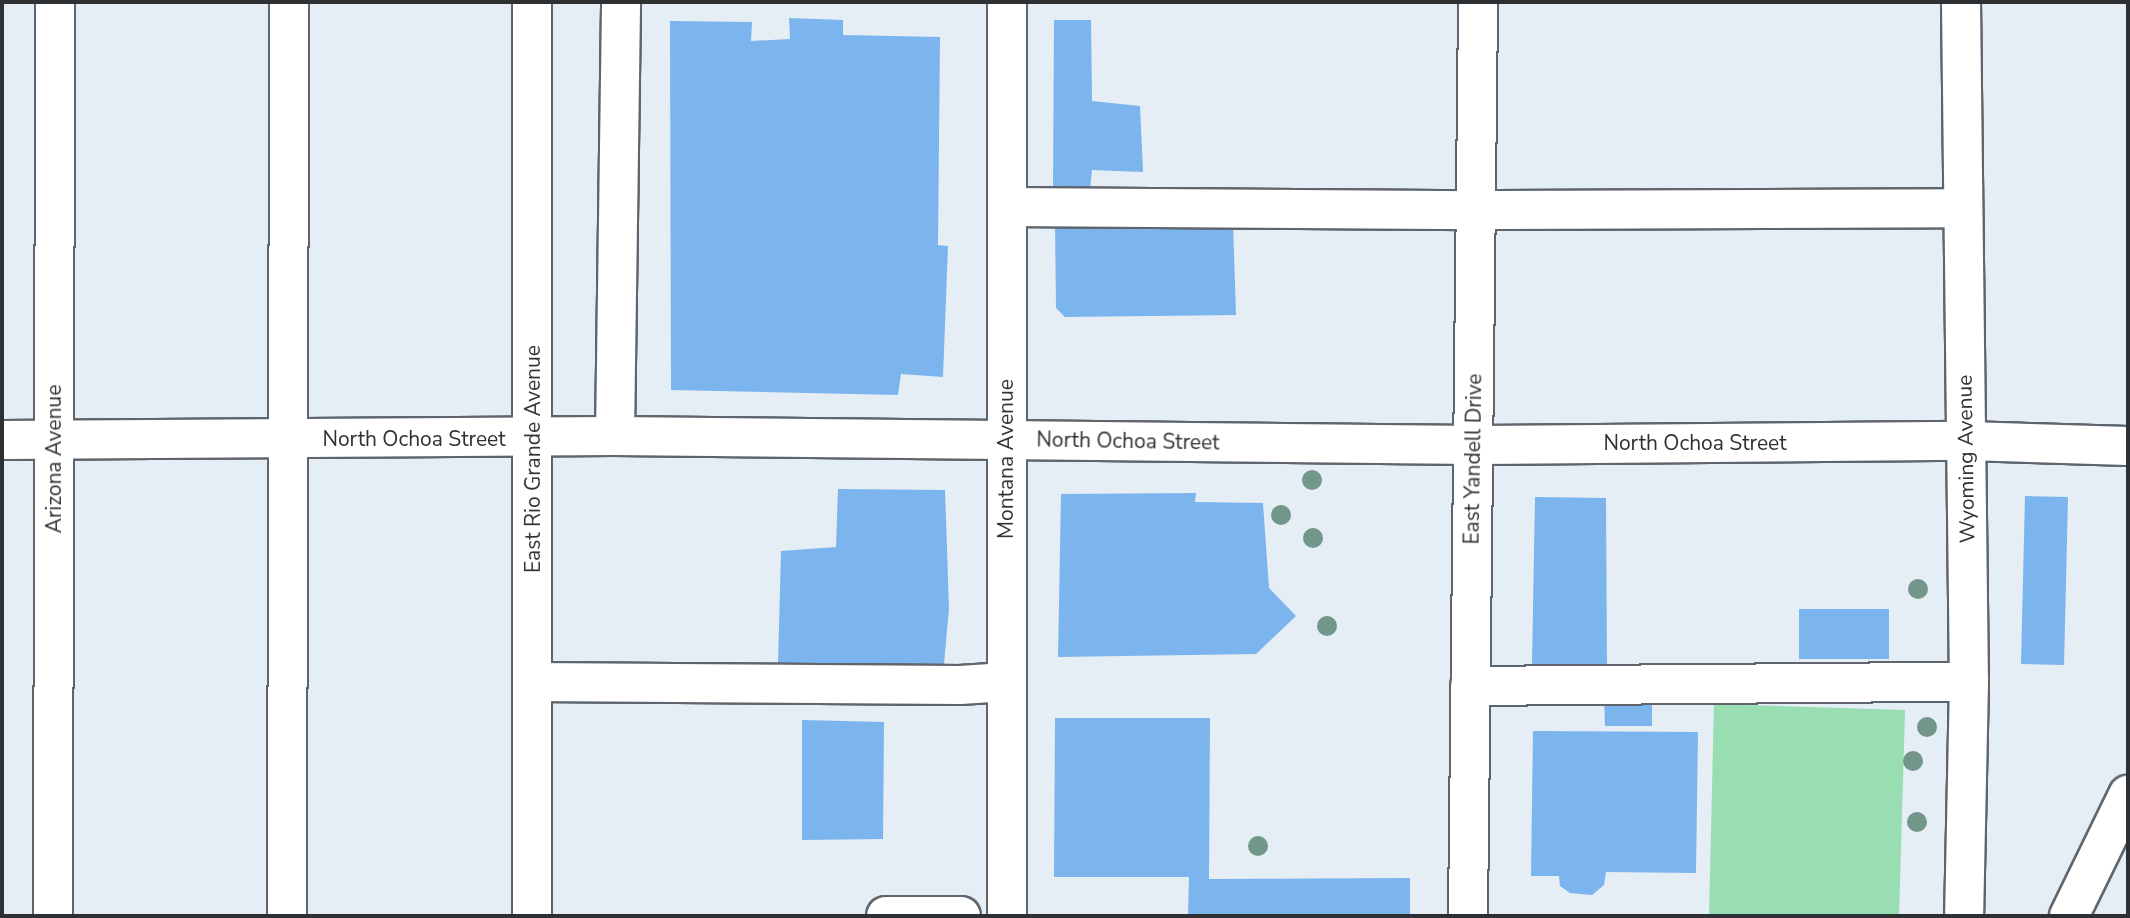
<!DOCTYPE html>
<style>
body{margin:0}
#map{position:relative;width:2130px;height:918px;overflow:hidden;background:#e5edf5;font-family:"Nunito Sans",sans-serif}
div>[style]{position:absolute}
[style*='--x']{left:calc(var(--x)*1px);top:calc(var(--y)*1px);width:calc(var(--w)*1px);rotate:calc(var(--a)*1deg)}
.green>*{inset:0;background:#99ddb3}
.building>*{inset:0;background:#7cb4ed}
.roads{filter:drop-shadow(2px 0 #5f656c) drop-shadow(-2px 0 #5f656c) drop-shadow(0 2px #5f656c) drop-shadow(0 -2px #5f656c)}
.minor>*{height:38px;margin:-19px;padding:0 19px;transform-origin:19px;border-radius:19px;background:#fff}
.major>*{height:38px;margin:-19px;padding:0 19px;transform-origin:19px;border-radius:19px;background:#fff}
.highway>*{height:38px;margin:-19px;padding:0 19px;transform-origin:19px;border-radius:19px;background:#fff}
.trees>*{width:20px;height:20px;margin:-10px;border-radius:50%;background:#729689}
span{translate:-50% -50%;white-space:nowrap;text-align:center;line-height:1.15;-webkit-text-stroke:5px #fff;paint-order:stroke}
.street-label{font-size:21px;color:#2e3134}
.frame{position:absolute;inset:0;border:4px solid #2e3134;pointer-events:none}
</style>
<div id="map">
<div class="green">
<i style="clip-path:polygon(1714px 704px,1905px 710px,1899px 916px,1709px 916px)"></i>
</div>
<div class="building">
<i style="clip-path:polygon(789px 18px,843px 20px,843px 35px,940px 37px,938px 245px,948px 246px,943px 377px,901px 374px,898px 395px,671px 390px,670px 21px,752px 22px,751px 41px,790px 39px)"></i>
<i style="clip-path:polygon(1054px 20px,1091px 20px,1092px 101px,1140px 106px,1143px 172px,1092px 170px,1090px 190px,1053px 189px)"></i>
<i style="clip-path:polygon(1055px 220px,1233px 223px,1236px 315px,1065px 317px,1056px 308px)"></i>
<i style="clip-path:polygon(838px 489px,945px 490px,949px 608px,944px 664px,778px 664px,781px 551px,836px 547px)"></i>
<i style="clip-path:polygon(1196px 493px,1195px 502px,1263px 503px,1269px 588px,1296px 616px,1256px 654px,1058px 657px,1061px 494px)"></i>
<i style="clip-path:polygon(2025px 496px,2068px 497px,2064px 665px,2021px 664px)"></i>
<i style="clip-path:polygon(1535px 497px,1606px 498px,1607px 669px,1572px 669px,1572px 664px,1532px 664px)"></i>
<i style="clip-path:polygon(1799px 609px,1889px 609px,1889px 659px,1799px 659px)"></i>
<i style="clip-path:polygon(1604px 697px,1652px 697px,1652px 726px,1605px 726px)"></i>
<i style="clip-path:polygon(1055px 718px,1210px 718px,1209px 879px,1410px 878px,1410px 916px,1188px 916px,1189px 877px,1054px 877px)"></i>
<i style="clip-path:polygon(802px 720px,884px 722px,883px 839px,802px 840px)"></i>
<i style="clip-path:polygon(1533px 731px,1698px 732px,1696px 873px,1606px 872px,1604px 885px,1592px 895px,1570px 893px,1560px 886px,1559px 876px,1531px 876px)"></i>
</div>
<div class="roads">
<div class="minor">
<i style="--x:1961;--y:2;--w:680;--a:89.33"></i>
<i style="--x:1969;--y:682;--w:234;--a:91.2"></i>
<i style="--x:1007;--y:207;--w:471;--a:0.4"></i>
<i style="--x:1478;--y:210;--w:485;--a:-0.2"></i>
<i style="--x:615;--y:436;--w:434;--a:-89.2"></i>
<i style="--x:2;--y:440;--w:613;--a:-0.37"></i>
<i style="--x:615;--y:436;--w:859;--a:0.6"></i>
<i style="--x:1474;--y:445;--w:492;--a:-0.5"></i>
<i style="--x:1966;--y:441;--w:162;--a:1.8"></i>
<i style="--x:533;--y:682;--w:427;--a:0.4"></i>
<i style="--x:960;--y:685;--w:46;--a:-3.7"></i>
<i style="--x:1470;--y:686;--w:499;--a:-0.5"></i>
<i style="--x:287;--y:916;--w:914;--a:-89.87"></i>
<i style="--x:886;--y:916;--w:75;--a:0"></i>
<i style="--x:1468;--y:916;--w:914;--a:-89.37"></i>
</div>
<div class="major">
<i style="--x:53;--y:916;--w:914;--a:-89.87"></i>
<i style="--x:532;--y:916;--w:914;--a:-90"></i>
<i style="--x:1007;--y:916;--w:914;--a:-90"></i>
</div>
<div class="highway">
<i style="--x:2069;--y:916;--w:135;--a:-64"></i>
</div>
</div>
<div class="trees">
<i style="left:1312px;top:480px"></i>
<i style="left:1281px;top:515px"></i>
<i style="left:1313px;top:538px"></i>
<i style="left:1918px;top:589px"></i>
<i style="left:1327px;top:626px"></i>
<i style="left:1927px;top:727px"></i>
<i style="left:1913px;top:761px"></i>
<i style="left:1917px;top:822px"></i>
<i style="left:1258px;top:846px"></i>
</div>
<div class="street-label">
<span style="left:414px;top:439px">North Ochoa Street</span>
<span style="left:1128px;top:441px;rotate:1deg">North Ochoa Street</span>
<span style="left:1695px;top:443px">North Ochoa Street</span>
<span style="left:54px;top:459px;rotate:-90deg">Arizona Avenue</span>
<span style="left:533px;top:459px;rotate:-90deg">East Rio Grande Avenue</span>
<span style="left:1006px;top:459px;rotate:-90deg">Montana Avenue</span>
<span style="left:1473px;top:459px;rotate:-89deg">East Yandell Drive</span>
<span style="left:1966px;top:459px;rotate:-91deg">Wyoming Avenue</span>
</div>
<div class="frame"></div>
</div>
